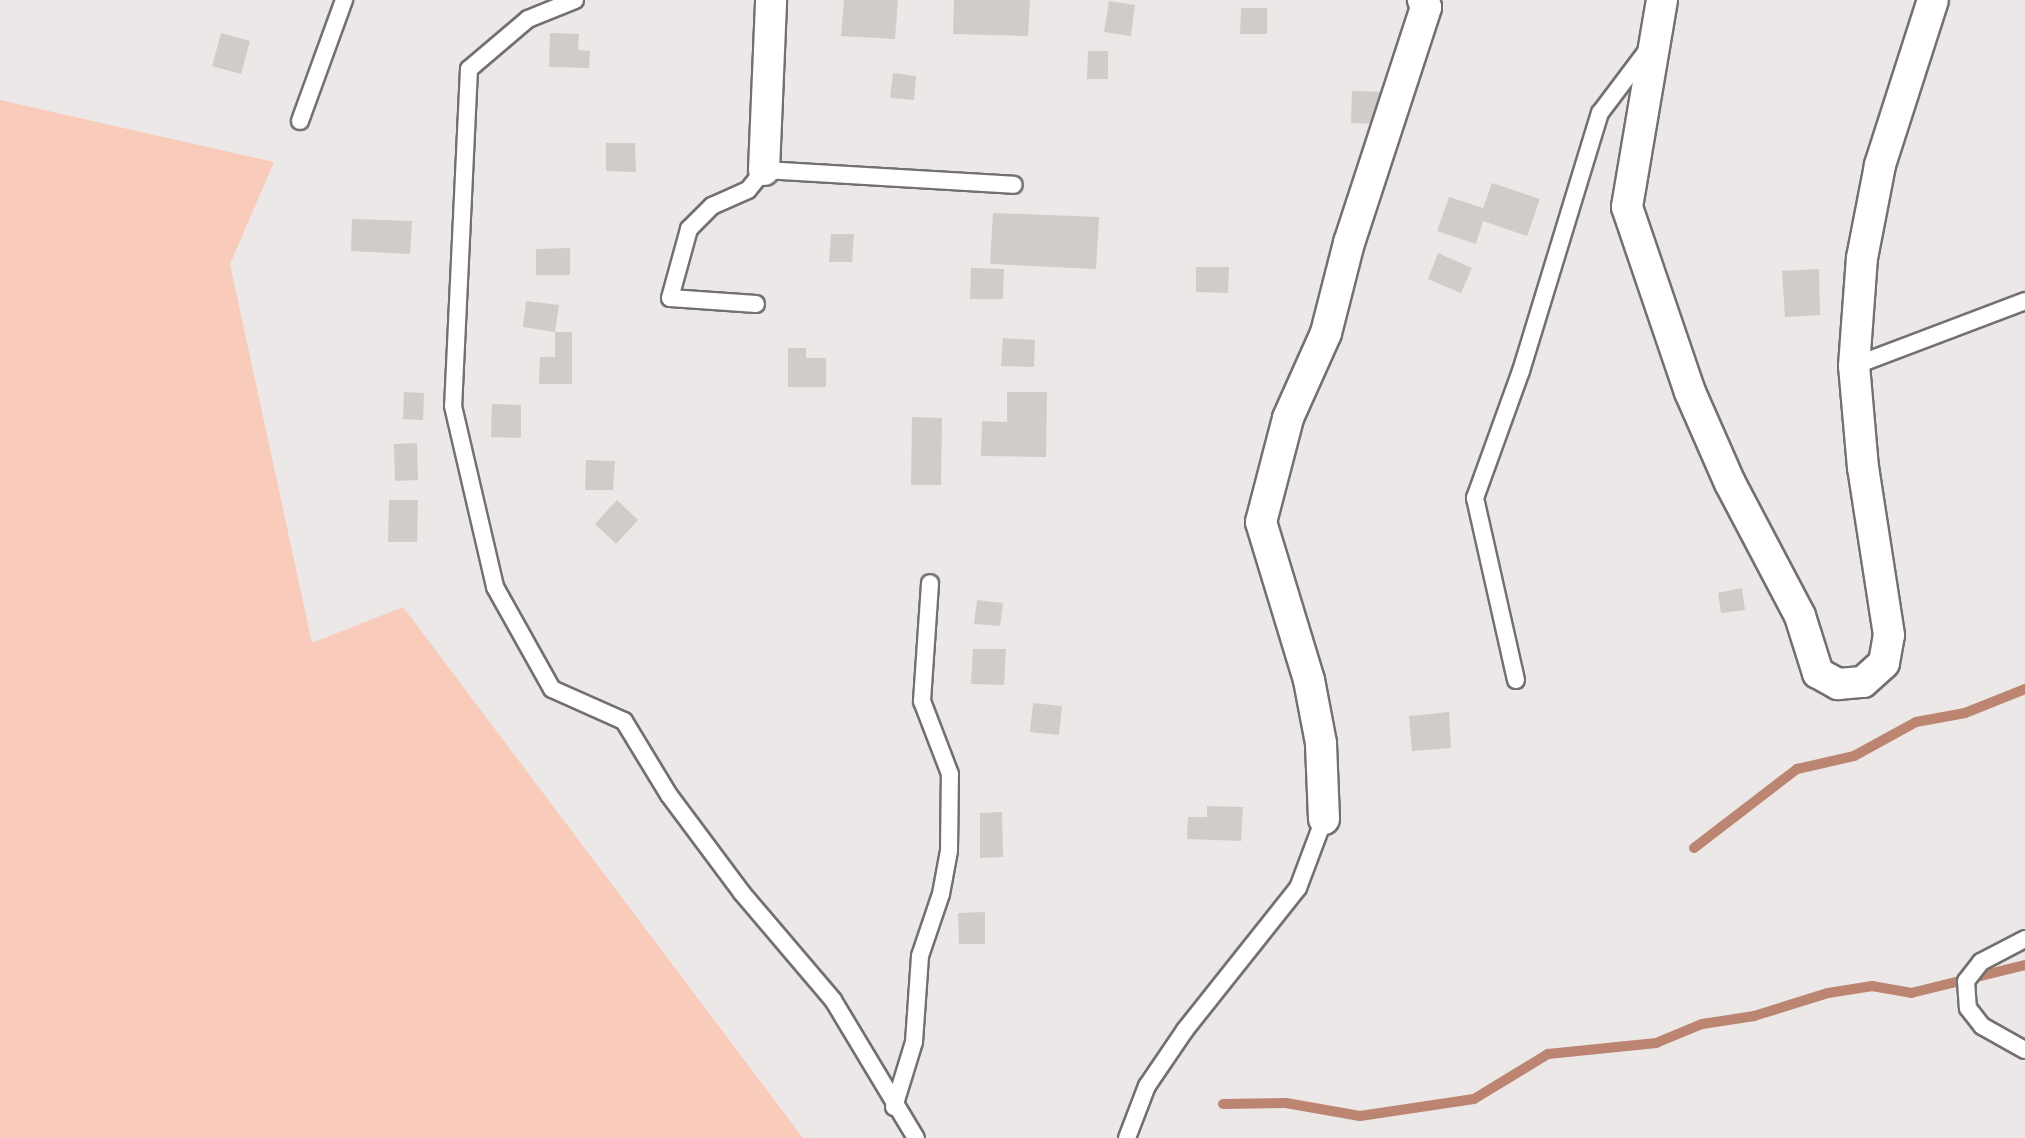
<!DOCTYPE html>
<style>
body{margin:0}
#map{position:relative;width:2025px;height:1138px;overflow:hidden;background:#ece8e7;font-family:"Fira Sans Condensed",sans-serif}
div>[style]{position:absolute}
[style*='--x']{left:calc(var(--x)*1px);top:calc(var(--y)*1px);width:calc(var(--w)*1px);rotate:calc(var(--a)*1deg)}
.green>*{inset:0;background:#f9cbba}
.stream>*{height:10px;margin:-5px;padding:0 5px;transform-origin:5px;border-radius:5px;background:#bc8572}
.building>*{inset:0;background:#cfccca}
.roads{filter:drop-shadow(2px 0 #73706f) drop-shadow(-2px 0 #73706f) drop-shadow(0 2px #73706f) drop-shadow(0 -2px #73706f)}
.service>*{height:16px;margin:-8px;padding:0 8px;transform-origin:8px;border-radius:8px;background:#fff}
.minor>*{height:30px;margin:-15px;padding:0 15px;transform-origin:15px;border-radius:15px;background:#fff}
span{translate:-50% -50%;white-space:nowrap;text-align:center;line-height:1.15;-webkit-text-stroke:5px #ece8e7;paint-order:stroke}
</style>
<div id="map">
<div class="green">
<i style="clip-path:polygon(0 100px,274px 162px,230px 264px,312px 643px,403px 607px,803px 1138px,0 1138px)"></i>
</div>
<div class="stream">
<i style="--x:1694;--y:848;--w:130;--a:-37.5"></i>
<i style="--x:1797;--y:769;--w:58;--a:-12.8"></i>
<i style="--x:1854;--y:756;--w:71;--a:-28.7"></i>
<i style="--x:1916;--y:722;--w:50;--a:-10.4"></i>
<i style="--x:1965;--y:713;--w:65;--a:-21.8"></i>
<i style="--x:1223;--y:1104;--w:63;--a:-0.9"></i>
<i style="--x:1286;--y:1103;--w:75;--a:10"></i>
<i style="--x:1360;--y:1116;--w:115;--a:-8.5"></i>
<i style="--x:1474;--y:1099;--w:87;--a:-31.3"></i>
<i style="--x:1548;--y:1054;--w:109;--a:-5.8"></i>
<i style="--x:1656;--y:1043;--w:50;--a:-22.4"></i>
<i style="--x:1702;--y:1024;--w:53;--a:-8.7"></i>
<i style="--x:1754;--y:1016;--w:77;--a:-17.3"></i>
<i style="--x:1828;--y:993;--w:45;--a:-9"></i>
<i style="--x:1872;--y:986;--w:40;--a:10"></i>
<i style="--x:1911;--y:993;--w:117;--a:-13.8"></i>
</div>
<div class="building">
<i style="clip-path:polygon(844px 0,898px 0,895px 39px,841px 36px)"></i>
<i style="clip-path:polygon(954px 0,1030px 0,1028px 36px,953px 34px)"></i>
<i style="clip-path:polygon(1109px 1px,1135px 5px,1131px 36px,1104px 32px)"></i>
<i style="clip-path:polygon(1241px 8px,1267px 8px,1267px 34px,1240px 34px)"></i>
<i style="clip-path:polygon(221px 33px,250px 41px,241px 74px,212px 66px)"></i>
<i style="clip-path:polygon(550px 33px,579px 34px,578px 50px,590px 51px,589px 68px,549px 67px)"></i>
<i style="clip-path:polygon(1088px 51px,1108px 51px,1108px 79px,1087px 79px)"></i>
<i style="clip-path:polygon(893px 73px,916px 76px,914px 100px,890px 98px)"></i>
<i style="clip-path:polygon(1352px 91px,1383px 92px,1382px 124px,1351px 123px)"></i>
<i style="clip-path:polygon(606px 143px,635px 143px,636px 172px,606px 171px)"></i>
<i style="clip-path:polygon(1492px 183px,1540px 199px,1527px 236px,1483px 221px,1476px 244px,1437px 231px,1449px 197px,1483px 208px)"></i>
<i style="clip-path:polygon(993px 213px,1099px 217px,1096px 269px,990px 264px)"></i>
<i style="clip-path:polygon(352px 219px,412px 221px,410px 254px,351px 251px)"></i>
<i style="clip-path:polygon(831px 234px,854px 234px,852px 262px,829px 262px)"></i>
<i style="clip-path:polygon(570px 248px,570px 275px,536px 275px,536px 249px)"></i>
<i style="clip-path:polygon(1438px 253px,1472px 268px,1461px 293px,1428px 279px)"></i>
<i style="clip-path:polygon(1196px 267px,1229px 267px,1228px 293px,1196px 292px)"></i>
<i style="clip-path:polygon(971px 268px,1004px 269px,1003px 299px,970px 299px)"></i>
<i style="clip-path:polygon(1819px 269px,1820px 315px,1785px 317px,1782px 271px)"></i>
<i style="clip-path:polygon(526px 301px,559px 305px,555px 332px,523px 327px)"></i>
<i style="clip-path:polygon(555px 332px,572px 332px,572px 384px,539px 384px,540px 357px,555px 357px)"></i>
<i style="clip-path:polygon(1003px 338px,1035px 340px,1034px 367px,1001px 366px)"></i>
<i style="clip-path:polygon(788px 348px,806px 348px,806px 358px,826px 358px,826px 387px,788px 387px)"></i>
<i style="clip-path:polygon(404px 392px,424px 393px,423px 420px,403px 419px)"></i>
<i style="clip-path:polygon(1007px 392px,1047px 392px,1046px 457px,981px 456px,982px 421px,1007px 422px)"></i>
<i style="clip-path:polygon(492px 404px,521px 405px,521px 438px,491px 437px)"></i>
<i style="clip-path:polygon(912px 417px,942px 418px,941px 485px,911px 485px)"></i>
<i style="clip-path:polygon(417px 443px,418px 480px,395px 481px,394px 444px)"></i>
<i style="clip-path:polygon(586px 460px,615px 461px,613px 490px,585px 490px)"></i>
<i style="clip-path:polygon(389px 500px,418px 500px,417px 542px,388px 542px)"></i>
<i style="clip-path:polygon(617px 500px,638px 520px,616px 544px,595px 524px)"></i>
<i style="clip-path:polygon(1742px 588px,1745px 610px,1721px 613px,1718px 593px)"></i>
<i style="clip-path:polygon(977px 600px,1003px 603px,1000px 626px,974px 624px)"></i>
<i style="clip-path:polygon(973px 649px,1006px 649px,1004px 685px,971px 684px)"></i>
<i style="clip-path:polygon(1033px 703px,1062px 706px,1059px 735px,1030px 732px)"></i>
<i style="clip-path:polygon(1449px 712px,1451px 748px,1412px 751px,1409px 716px)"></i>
<i style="clip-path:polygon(1207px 806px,1243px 807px,1241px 841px,1187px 839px,1188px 817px,1207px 817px)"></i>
<i style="clip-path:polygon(1002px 812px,1003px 857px,980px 858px,980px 813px)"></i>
<i style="clip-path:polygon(985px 912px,985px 944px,959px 944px,958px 913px)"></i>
</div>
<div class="roads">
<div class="service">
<i style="--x:575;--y:0;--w:51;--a:158"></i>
<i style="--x:528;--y:19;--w:77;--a:139.7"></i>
<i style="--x:469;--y:69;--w:337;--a:92.7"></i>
<i style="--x:453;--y:406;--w:186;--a:76.9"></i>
<i style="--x:495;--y:587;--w:117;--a:60.8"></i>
<i style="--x:552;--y:689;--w:79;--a:24"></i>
<i style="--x:624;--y:721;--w:87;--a:58.7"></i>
<i style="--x:669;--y:795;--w:122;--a:53.3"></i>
<i style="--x:742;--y:893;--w:140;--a:49.6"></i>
<i style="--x:833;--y:1000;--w:161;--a:59"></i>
<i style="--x:300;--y:121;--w:129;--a:-70"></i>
<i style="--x:756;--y:304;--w:86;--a:-176"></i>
<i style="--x:670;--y:298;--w:72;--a:-74.6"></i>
<i style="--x:689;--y:229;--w:33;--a:-45"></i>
<i style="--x:712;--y:206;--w:39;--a:-24"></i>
<i style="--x:748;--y:190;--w:26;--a:-51"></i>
<i style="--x:764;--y:170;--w:250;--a:3.4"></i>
<i style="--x:1854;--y:366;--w:183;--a:-20.8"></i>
<i style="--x:1516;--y:680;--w:187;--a:-102.7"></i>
<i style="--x:1475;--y:498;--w:135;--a:-70.1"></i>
<i style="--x:1521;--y:371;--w:270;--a:-73"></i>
<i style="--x:1600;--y:113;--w:81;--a:-53"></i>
<i style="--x:2025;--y:939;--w:50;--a:152.4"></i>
<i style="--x:1981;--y:962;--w:24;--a:128"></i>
<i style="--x:1966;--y:981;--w:27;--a:86"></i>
<i style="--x:1968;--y:1008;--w:23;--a:52"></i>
<i style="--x:1982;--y:1026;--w:49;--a:29.2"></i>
<i style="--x:894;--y:1107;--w:68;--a:-72.9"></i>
<i style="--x:914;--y:1042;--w:86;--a:-86"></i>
<i style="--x:920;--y:956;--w:65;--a:-71.3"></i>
<i style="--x:941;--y:894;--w:44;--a:-79.5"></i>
<i style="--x:949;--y:851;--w:77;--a:-89.3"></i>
<i style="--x:950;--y:774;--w:78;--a:-111"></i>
<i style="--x:922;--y:701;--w:118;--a:-86.1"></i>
<i style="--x:1127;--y:1138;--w:56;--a:-69"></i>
<i style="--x:1147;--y:1086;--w:68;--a:-55.8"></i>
<i style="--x:1185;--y:1030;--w:181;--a:-51.5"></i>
<i style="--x:1298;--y:888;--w:74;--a:-69.4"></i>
</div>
<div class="minor">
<i style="--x:1662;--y:0;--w:210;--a:99.6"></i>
<i style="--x:1627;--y:207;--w:195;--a:71.2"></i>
<i style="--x:1690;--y:392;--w:99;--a:66.3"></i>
<i style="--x:1730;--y:483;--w:150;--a:62.2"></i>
<i style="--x:1800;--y:616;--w:60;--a:72.5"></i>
<i style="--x:1818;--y:673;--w:23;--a:29"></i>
<i style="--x:1838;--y:684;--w:25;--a:-5"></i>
<i style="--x:1863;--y:682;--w:28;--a:-42"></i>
<i style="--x:1884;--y:663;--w:28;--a:-80"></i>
<i style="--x:1889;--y:635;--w:169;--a:-98.8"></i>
<i style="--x:1863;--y:468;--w:102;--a:-95"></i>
<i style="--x:1854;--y:366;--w:108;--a:-85.8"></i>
<i style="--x:1862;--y:258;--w:95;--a:-79"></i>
<i style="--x:1880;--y:165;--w:173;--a:-72.2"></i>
<i style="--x:764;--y:170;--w:170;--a:-87.6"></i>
<i style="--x:1324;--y:819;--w:76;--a:-92.3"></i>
<i style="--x:1321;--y:743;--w:64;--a:-100.8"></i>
<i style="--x:1309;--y:680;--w:165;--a:-106.9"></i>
<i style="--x:1261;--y:522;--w:107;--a:-75.4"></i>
<i style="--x:1288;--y:418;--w:93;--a:-65.9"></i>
<i style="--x:1326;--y:333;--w:93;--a:-75.7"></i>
<i style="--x:1349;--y:243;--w:248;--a:-71.9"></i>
<i style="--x:1426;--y:7;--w:8;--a:-113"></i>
</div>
</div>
</div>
